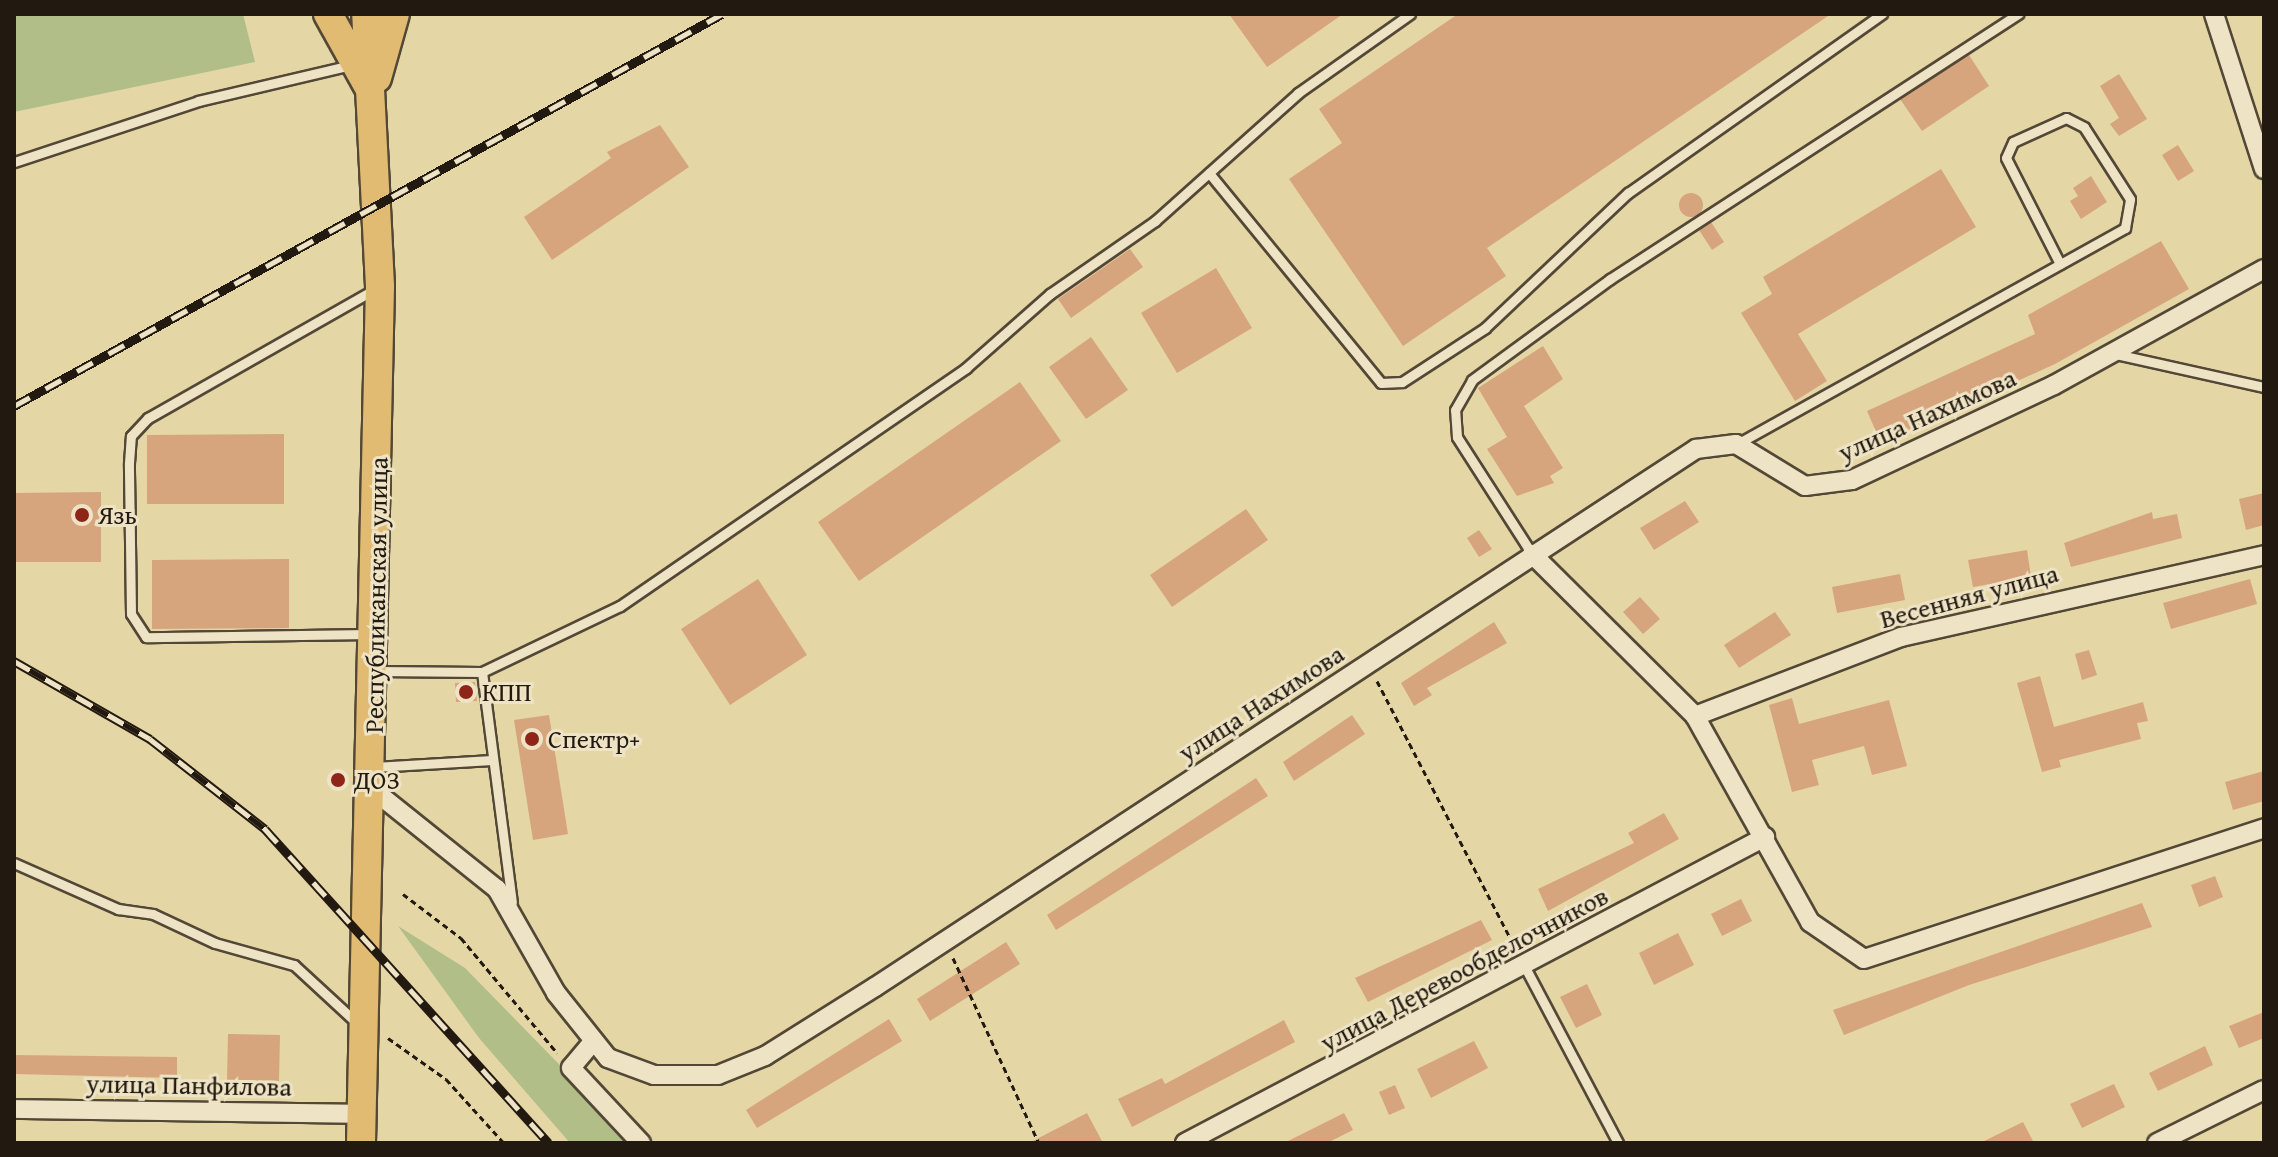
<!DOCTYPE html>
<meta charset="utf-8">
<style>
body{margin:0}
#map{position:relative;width:2278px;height:1157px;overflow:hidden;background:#e5d6a6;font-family:"Gentium Book Plus",serif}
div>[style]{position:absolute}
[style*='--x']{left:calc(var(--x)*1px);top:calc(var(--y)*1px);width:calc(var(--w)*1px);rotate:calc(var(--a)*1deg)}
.green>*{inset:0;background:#b2be88}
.building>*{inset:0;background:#d6a57e}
.round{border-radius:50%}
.path>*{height:3px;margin-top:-1.5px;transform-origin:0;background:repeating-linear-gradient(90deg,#221910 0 6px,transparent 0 10px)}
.roads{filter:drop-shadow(2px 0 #534836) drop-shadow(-2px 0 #534836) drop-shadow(0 2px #534836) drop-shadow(0 -2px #534836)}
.service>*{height:9px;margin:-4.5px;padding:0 4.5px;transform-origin:4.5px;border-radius:4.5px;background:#eee4c5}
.minor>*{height:18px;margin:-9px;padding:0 9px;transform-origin:9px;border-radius:9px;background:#eee4c5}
.primary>*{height:28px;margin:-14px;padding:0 14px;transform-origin:14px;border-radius:14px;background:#e2bb73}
.rail>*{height:9px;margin-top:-4.5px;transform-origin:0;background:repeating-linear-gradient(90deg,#eee4c5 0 18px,#221910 0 36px);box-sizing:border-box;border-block:2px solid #221910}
.dots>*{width:22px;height:22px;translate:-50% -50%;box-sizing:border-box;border:4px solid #eee4c5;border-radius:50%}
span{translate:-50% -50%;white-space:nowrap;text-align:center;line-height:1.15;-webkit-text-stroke:6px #eee4c5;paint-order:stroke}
.street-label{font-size:26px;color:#221910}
.poi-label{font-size:26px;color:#221910}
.left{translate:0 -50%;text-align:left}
.frame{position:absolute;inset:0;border:16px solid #221910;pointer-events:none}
</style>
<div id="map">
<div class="green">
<i style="clip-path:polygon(14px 14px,243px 14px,255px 62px,14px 112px)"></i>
<i style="clip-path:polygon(398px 926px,465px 968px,636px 1143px,570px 1143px,479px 1038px)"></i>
</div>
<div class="building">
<i style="clip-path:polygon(1229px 14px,1343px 14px,1267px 67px)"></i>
<i style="clip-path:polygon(1458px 14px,1831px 14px,1487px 248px,1506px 276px,1403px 346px,1289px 179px,1342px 143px,1319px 109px)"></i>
<i style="clip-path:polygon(1969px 55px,1989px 86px,1922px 131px,1900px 99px)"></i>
<i style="clip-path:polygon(2119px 74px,2147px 119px,2119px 136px,2110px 124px,2119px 118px,2100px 86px)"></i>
<i style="clip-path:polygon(660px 125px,689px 167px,552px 260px,524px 217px,611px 158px,607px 152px)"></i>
<i style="clip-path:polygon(2178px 145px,2194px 171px,2178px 181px,2162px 155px)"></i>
<i style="clip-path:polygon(1941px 169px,1976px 227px,1798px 334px,1827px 381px,1795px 401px,1741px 313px,1772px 294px,1763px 277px)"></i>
<i style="clip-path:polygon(2091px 176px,2107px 202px,2081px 219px,2070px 201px,2078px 196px,2073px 188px)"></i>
<i class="round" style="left:1679px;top:193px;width:24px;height:24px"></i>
<i style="clip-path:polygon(1711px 222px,1724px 242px,1712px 250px,1699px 230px)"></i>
<i style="clip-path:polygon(2161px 241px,2189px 289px,2055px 364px,1881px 443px,1867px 411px,2035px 334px,2028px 315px)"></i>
<i style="clip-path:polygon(1130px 249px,1143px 267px,1071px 318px,1058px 299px)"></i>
<i style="clip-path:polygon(1216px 268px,1252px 328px,1177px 373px,1141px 313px)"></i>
<i style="clip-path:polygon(1091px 337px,1128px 390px,1086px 419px,1049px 367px)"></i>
<i style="clip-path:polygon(1543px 346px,1563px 379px,1524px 406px,1563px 468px,1550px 476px,1554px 483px,1517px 496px,1487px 449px,1507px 437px,1478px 388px)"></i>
<i style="clip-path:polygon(1020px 382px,1061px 441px,859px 581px,818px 522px)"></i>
<i style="clip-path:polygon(284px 434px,284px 504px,147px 504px,147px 435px)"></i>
<i style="clip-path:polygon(101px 492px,101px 562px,14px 562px,14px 493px)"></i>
<i style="clip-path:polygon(2264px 493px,2264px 525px,2246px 530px,2239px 499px)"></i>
<i style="clip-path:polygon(1685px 501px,1699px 522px,1654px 550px,1640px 528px)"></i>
<i style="clip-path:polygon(1246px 509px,1268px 540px,1172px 607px,1150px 575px)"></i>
<i style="clip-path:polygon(2152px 512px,2153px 519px,2177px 514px,2182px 538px,2071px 567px,2064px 543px)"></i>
<i style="clip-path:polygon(1479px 530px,1492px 549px,1479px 557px,1467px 538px)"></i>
<i style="clip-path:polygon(2027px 550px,2031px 577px,1973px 587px,1968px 560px)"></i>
<i style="clip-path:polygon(289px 559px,289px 628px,152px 629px,152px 560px)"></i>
<i style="clip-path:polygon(1900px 574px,1905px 600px,1837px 613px,1832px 587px)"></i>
<i style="clip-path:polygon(758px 579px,807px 655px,730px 705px,681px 629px)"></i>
<i style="clip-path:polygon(2250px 579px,2257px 604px,2171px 629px,2163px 603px)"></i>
<i style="clip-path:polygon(1640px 597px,1660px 619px,1643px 634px,1623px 612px)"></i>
<i style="clip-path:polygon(1775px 612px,1791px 635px,1739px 668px,1724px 645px)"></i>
<i style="clip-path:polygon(1494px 622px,1507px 643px,1427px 688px,1432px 695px,1414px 706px,1401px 683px)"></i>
<i style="clip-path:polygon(2089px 650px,2097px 675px,2082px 680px,2075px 654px)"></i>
<i style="clip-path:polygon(2040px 676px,2054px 727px,2143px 702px,2148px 721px,2137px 723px,2141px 739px,2059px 760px,2061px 767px,2042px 772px,2017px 683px)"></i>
<i style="clip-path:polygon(475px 682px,477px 701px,456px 702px,455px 683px)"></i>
<i style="clip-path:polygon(1792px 698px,1799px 724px,1889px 700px,1907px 766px,1872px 775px,1864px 746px,1812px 760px,1819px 785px,1792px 792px,1769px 705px)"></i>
<i style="clip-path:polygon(549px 715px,568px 834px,533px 840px,514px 720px)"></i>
<i style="clip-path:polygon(1352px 715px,1365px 734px,1294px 781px,1283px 762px)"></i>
<i style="clip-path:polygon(2264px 771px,2264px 801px,2233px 810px,2225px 782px)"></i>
<i style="clip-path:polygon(1256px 778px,1268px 796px,1056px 930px,1047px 915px)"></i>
<i style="clip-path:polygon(1664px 813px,1679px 839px,1548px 911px,1538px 889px,1634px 843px,1628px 833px)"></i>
<i style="clip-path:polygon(2215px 876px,2223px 897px,2199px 907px,2191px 885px)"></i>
<i style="clip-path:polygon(1741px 899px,1752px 921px,1722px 936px,1711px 914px)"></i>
<i style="clip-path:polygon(2142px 903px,2152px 927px,1969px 985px,1844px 1035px,1833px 1010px)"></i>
<i style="clip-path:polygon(1481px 920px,1492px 940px,1368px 1002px,1355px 978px)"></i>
<i style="clip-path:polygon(1678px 933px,1694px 965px,1654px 985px,1639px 953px)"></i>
<i style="clip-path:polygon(1006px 942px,1020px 964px,930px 1021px,917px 999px)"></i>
<i style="clip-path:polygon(1587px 984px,1602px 1015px,1576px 1028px,1560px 997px)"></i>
<i style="clip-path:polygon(2264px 1012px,2264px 1038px,2239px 1048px,2229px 1026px)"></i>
<i style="clip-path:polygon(889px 1019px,902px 1041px,757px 1128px,746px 1110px)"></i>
<i style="clip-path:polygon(1284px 1020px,1295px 1042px,1132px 1127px,1118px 1099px,1162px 1078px,1165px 1084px)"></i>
<i style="clip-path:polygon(228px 1034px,280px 1035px,279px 1081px,227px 1080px)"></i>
<i style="clip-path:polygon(1474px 1041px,1488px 1068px,1431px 1098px,1417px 1069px)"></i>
<i style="clip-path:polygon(2205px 1046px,2213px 1065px,2158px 1091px,2149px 1073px)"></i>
<i style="clip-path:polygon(14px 1055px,177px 1057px,177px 1078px,14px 1074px)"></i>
<i style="clip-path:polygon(2114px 1084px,2125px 1107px,2082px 1128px,2070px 1104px)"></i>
<i style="clip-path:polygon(1395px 1085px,1405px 1108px,1389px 1115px,1379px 1092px)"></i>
<i style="clip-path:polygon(1087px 1113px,1103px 1143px,1029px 1143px)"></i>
<i style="clip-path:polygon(1344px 1113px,1353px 1130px,1327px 1143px,1284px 1143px)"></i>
<i style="clip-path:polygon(2023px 1122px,2034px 1143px,1980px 1143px)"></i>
</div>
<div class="path">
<i style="--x:1377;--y:681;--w:300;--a:62.6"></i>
<i style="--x:403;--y:894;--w:73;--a:37.2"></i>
<i style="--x:461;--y:938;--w:150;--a:50.1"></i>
<i style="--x:953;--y:958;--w:204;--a:65.1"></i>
<i style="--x:388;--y:1038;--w:71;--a:35.3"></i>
<i style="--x:446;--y:1079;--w:86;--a:47.8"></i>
</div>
<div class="roads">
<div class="service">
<i style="--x:14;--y:162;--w:194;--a:-18.3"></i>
<i style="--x:198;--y:101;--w:158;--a:-13.2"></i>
<i style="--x:1209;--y:173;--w:271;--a:50.7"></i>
<i style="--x:1381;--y:383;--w:21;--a:-3"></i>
<i style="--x:1402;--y:382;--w:99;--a:-33"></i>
<i style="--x:1485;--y:328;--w:197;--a:-43.4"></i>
<i style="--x:1628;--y:193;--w:311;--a:-35.2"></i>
<i style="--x:2116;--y:354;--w:152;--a:12.6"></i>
<i style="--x:1737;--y:444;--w:444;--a:-29.1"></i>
<i style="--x:2125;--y:228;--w:29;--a:-80"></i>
<i style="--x:2130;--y:199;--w:85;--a:-122.6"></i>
<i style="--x:2084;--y:127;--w:20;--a:-153"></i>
<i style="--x:2066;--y:118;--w:58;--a:155.6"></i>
<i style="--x:2013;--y:142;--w:17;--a:114"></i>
<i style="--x:2006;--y:158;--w:119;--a:63"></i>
<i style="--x:1532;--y:554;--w:139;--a:-122.7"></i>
<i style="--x:1457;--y:437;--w:27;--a:-94"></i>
<i style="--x:1455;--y:410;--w:34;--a:-60"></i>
<i style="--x:1472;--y:380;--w:171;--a:-36.2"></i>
<i style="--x:1610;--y:279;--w:487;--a:-33"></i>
<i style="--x:370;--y:634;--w:224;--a:179.2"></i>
<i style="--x:146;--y:637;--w:27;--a:-123"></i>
<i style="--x:131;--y:614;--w:151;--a:-90.8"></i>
<i style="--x:129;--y:463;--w:27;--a:-86"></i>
<i style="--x:131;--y:436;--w:25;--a:-47"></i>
<i style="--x:148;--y:418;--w:261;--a:-29.6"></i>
<i style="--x:376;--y:671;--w:106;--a:0.5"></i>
<i style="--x:482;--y:672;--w:153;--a:-25.6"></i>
<i style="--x:620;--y:606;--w:420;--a:-34.5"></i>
<i style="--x:966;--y:368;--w:112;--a:-41.4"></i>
<i style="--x:1050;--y:294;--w:128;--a:-34.8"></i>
<i style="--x:1155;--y:221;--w:192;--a:-41.8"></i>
<i style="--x:1298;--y:93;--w:137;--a:-35.2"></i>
<i style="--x:482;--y:672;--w:232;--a:82.6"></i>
<i style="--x:374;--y:767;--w:118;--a:-3.4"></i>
<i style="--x:14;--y:863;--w:114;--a:23.9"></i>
<i style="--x:118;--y:909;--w:35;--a:8"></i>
<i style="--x:153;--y:914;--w:68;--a:25.1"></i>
<i style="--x:215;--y:943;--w:82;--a:15.6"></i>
<i style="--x:294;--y:965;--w:88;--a:42.7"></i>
<i style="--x:1526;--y:969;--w:197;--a:62.1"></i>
</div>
<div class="minor">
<i style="--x:2214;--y:14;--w:163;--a:72.1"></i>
<i style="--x:1532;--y:554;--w:230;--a:44.8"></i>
<i style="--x:1695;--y:716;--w:236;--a:60.8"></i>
<i style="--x:1810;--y:922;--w:65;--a:34.4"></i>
<i style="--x:1864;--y:959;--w:421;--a:-18.1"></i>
<i style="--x:1695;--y:716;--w:221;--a:-21"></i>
<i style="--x:1901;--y:637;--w:372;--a:-12.7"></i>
<i style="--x:372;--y:789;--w:160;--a:38.7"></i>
<i style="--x:497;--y:889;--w:120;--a:60.4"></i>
<i style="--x:556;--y:993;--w:83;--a:51.3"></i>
<i style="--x:608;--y:1058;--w:49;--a:20.3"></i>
<i style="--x:654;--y:1075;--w:64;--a:0"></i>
<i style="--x:718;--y:1075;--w:51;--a:-22"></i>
<i style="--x:765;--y:1056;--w:130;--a:-32.1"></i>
<i style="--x:875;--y:987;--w:982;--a:-33.24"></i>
<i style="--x:1696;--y:449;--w:40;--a:-7.1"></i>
<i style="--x:1736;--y:444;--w:81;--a:31.3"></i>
<i style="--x:1805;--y:486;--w:47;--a:-7.3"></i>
<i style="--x:1852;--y:480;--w:223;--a:-25.2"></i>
<i style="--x:2054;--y:385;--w:240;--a:-28.9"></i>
<i style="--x:591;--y:1044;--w:31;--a:130"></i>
<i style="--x:571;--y:1068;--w:103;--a:47"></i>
<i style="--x:14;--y:1109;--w:348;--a:0.8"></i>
<i style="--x:1185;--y:1143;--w:656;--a:-27.82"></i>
<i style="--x:2157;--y:1143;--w:119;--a:-26.4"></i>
</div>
<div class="primary">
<i style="--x:328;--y:14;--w:82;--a:60.9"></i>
<i style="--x:377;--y:78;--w:66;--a:-74.3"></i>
<i style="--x:361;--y:1143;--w:857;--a:-88.73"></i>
<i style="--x:380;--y:286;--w:272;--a:-92.9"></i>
</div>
</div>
<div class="rail">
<i style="--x:14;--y:406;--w:809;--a:-28.97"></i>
<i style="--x:14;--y:661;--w:157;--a:29.8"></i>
<i style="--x:150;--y:739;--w:146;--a:38"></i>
<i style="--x:265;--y:829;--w:423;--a:47.9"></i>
</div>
<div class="dots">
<i style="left:82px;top:515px;background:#8f2418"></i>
<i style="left:466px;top:692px;background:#8f2418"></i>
<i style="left:532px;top:739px;background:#8f2418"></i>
<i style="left:338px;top:780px;background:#8f2418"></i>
</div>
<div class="street-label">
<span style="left:1927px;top:415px;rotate:-24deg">улица Нахимова</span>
<span style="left:376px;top:595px;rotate:-89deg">Республиканская улица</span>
<span style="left:1969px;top:596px;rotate:-15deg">Весенняя улица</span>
<span style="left:1261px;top:703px;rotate:-33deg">улица Нахимова</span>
<span style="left:1464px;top:969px;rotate:-28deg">улица Деревообделочников</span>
<span style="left:189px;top:1085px;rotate:1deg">улица Панфилова</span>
</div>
<div class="poi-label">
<span class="left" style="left:98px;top:515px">Язь</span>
<span class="left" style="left:482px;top:692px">КПП</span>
<span class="left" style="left:548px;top:739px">Спектр+</span>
<span class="left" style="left:354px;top:780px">ДОЗ</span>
</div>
<div class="frame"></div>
</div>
